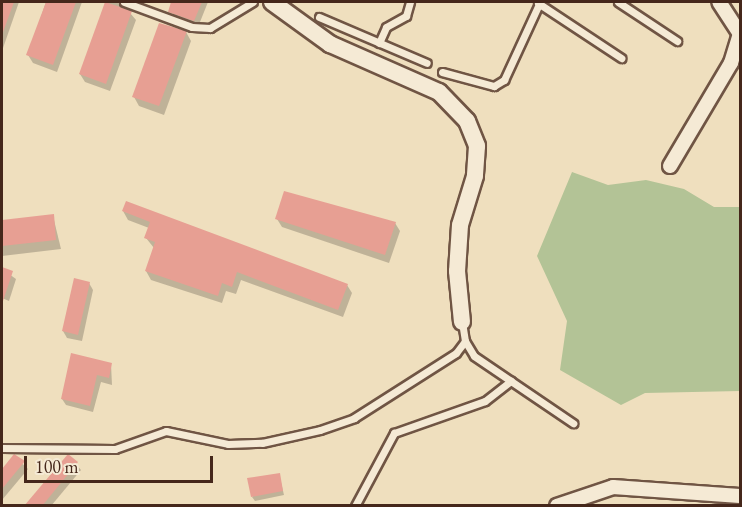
<!DOCTYPE html>
<style>
body{margin:0}
#map{position:relative;width:742px;height:507px;overflow:hidden;background:#efdfbe;font-family:"EB Garamond",serif}
div>[style]{position:absolute}
[style*='--x']{left:calc(var(--x)*1px);top:calc(var(--y)*1px);width:calc(var(--w)*1px);rotate:calc(var(--a)*1deg)}
.green>*{inset:0;background:#b3c396}
.shadow>*{inset:0;background:#0003}
.building>*{inset:0;background:#e79f93}
.roads{filter:drop-shadow(2px 0 #705544) drop-shadow(-2px 0 #705544) drop-shadow(0 2px #705544) drop-shadow(0 -2px #705544)}
.service>*{height:7px;margin:-3.5px;padding:0 3.5px;transform-origin:3.5px;border-radius:3.5px;background:#f5ead5}
.minor>*{height:14px;margin:-7px;padding:0 7px;transform-origin:7px;border-radius:7px;background:#f5ead5}
.tertiary>*{height:16px;margin:-8px;padding:0 8px;transform-origin:8px;border-radius:8px;background:#f5ead5}
span{translate:-50% -50%;white-space:nowrap;text-align:center;line-height:1.15;-webkit-text-stroke:4.5px #f5ead5;paint-order:stroke}
.frame{position:absolute;inset:0;border:3px solid #45271b;pointer-events:none}
.scale{position:absolute;left:24px;top:456px;width:189px;height:27px;box-sizing:border-box;border:3px solid #45271b;border-top:0;padding-left:8px;font-size:18px;line-height:21px;white-space:nowrap;color:#45271b;-webkit-text-stroke:4px #f5ead5;paint-order:stroke}
</style>
<div id="map">
<div class="green">
<i style="clip-path:polygon(572px 172px,608px 185px,646px 180px,684px 189px,714px 207px,740px 207px,740px 391px,645px 393px,621px 405px,560px 370px,567px 321px,537px 256px)"></i>
</div>
<div class="shadow">
<i style="clip-path:polygon(2px 2px,19px 2px,2px 51px)"></i>
<i style="clip-path:polygon(46px 2px,82px 2px,57px 72px,33px 63px,28px 55px)"></i>
<i style="clip-path:polygon(107px 2px,143px 2px,141px 7px,125px 7px,136px 20px,110px 91px,85px 82px,80px 74px)"></i>
<i style="clip-path:polygon(173px 2px,208px 2px,198px 27px,173px 19px)"></i>
<i style="clip-path:polygon(186px 32px,191px 41px,164px 115px,139px 106px,134px 97px)"></i>
<i style="clip-path:polygon(123px 211px,347px 285px,352px 293px,343px 317px,241px 280px,236px 294px,226px 291px,222px 303px,151px 280px,146px 271px,154px 248px,146px 238px,149px 228px,128px 220px)"></i>
<i style="clip-path:polygon(53px 216px,61px 249px,2px 256px,2px 222px)"></i>
<i style="clip-path:polygon(277px 219px,395px 223px,400px 231px,389px 263px,282px 227px)"></i>
<i style="clip-path:polygon(2px 269px,16px 279px,9px 301px,2px 298px)"></i>
<i style="clip-path:polygon(89px 283px,93px 290px,82px 341px,67px 338px,63px 331px)"></i>
<i style="clip-path:polygon(111px 364px,112px 385px,101px 382px,93px 412px,66px 405px,62px 399px)"></i>
<i style="clip-path:polygon(14px 456px,28px 469px,2px 500px,2px 471px)"></i>
<i style="clip-path:polygon(69px 456px,81px 470px,51px 506px,26px 506px)"></i>
<i style="clip-path:polygon(279px 474px,284px 495px,255px 501px,252px 497px)"></i>
</div>
<div class="building">
<i style="clip-path:polygon(2px 2px,14px 2px,3px 32px,2px 31px)"></i>
<i style="clip-path:polygon(46px 2px,76px 2px,53px 65px,26px 55px)"></i>
<i style="clip-path:polygon(105px 2px,132px 11px,106px 84px,79px 74px)"></i>
<i style="clip-path:polygon(171px 2px,202px 2px,194px 21px,168px 12px)"></i>
<i style="clip-path:polygon(159px 23px,187px 31px,159px 106px,132px 97px)"></i>
<i style="clip-path:polygon(284px 191px,396px 222px,385px 255px,275px 219px)"></i>
<i style="clip-path:polygon(126px 201px,348px 284px,338px 310px,237px 272px,232px 287px,222px 283px,218px 296px,145px 271px,155px 242px,144px 238px,150px 222px,122px 211px)"></i>
<i style="clip-path:polygon(54px 214px,56px 240px,2px 246px,2px 220px)"></i>
<i style="clip-path:polygon(2px 267px,13px 271px,3px 301px,2px 301px)"></i>
<i style="clip-path:polygon(74px 278px,90px 282px,78px 335px,62px 331px)"></i>
<i style="clip-path:polygon(71px 353px,112px 363px,109px 378px,97px 375px,90px 406px,61px 399px)"></i>
<i style="clip-path:polygon(14px 454px,25px 461px,2px 489px,2px 469px)"></i>
<i style="clip-path:polygon(68px 454px,78px 462px,42px 506px,24px 506px)"></i>
<i style="clip-path:polygon(280px 473px,283px 491px,251px 497px,247px 478px)"></i>
</div>
<div class="roads">
<div class="service">
<i style="--x:124;--y:2;--w:72;--a:20.2"></i>
<i style="--x:192;--y:27;--w:18;--a:3"></i>
<i style="--x:210;--y:28;--w:50;--a:-31.2"></i>
<i style="--x:618;--y:2;--w:71;--a:33.5"></i>
<i style="--x:538;--y:3;--w:100;--a:33.5"></i>
<i style="--x:319;--y:17;--w:117;--a:23.1"></i>
<i style="--x:379;--y:43;--w:17;--a:-66"></i>
<i style="--x:386;--y:27;--w:23;--a:-29"></i>
<i style="--x:406;--y:16;--w:15;--a:-74"></i>
<i style="--x:442;--y:72;--w:54;--a:15.1"></i>
<i style="--x:494;--y:86;--w:12;--a:-31"></i>
<i style="--x:504;--y:80;--w:84;--a:-65.3"></i>
<i style="--x:465;--y:341;--w:17;--a:59"></i>
<i style="--x:474;--y:356;--w:120;--a:34.1"></i>
<i style="--x:2;--y:448;--w:113;--a:0.5"></i>
<i style="--x:115;--y:449;--w:54;--a:-19.4"></i>
<i style="--x:166;--y:431;--w:63;--a:11.8"></i>
<i style="--x:228;--y:444;--w:34;--a:-2"></i>
<i style="--x:262;--y:443;--w:59;--a:-12.6"></i>
<i style="--x:320;--y:430;--w:36;--a:-19"></i>
<i style="--x:354;--y:418;--w:121;--a:-32.5"></i>
<i style="--x:456;--y:353;--w:15;--a:-53"></i>
<i style="--x:465;--y:341;--w:19;--a:-99"></i>
<i style="--x:355;--y:506;--w:83;--a:-61.9"></i>
<i style="--x:394;--y:433;--w:96;--a:-19.4"></i>
<i style="--x:485;--y:401;--w:33;--a:-38"></i>
</div>
<div class="minor">
<i style="--x:670;--y:166;--w:120;--a:-59.4"></i>
<i style="--x:731;--y:63;--w:30;--a:-73"></i>
<i style="--x:740;--y:34;--w:38;--a:-123"></i>
<i style="--x:557;--y:506;--w:59;--a:-18.7"></i>
<i style="--x:613;--y:487;--w:127;--a:4.1"></i>
</div>
<div class="tertiary">
<i style="--x:272;--y:2;--w:72;--a:35.9"></i>
<i style="--x:330;--y:44;--w:119;--a:23.8"></i>
<i style="--x:439;--y:92;--w:40;--a:46"></i>
<i style="--x:467;--y:121;--w:27;--a:68"></i>
<i style="--x:477;--y:146;--w:30;--a:94"></i>
<i style="--x:475;--y:176;--w:51;--a:107"></i>
<i style="--x:460;--y:225;--w:46;--a:93.7"></i>
<i style="--x:457;--y:271;--w:51;--a:84.4"></i>
</div>
</div>
<div class="frame"></div>
<div class="scale">100 m</div>
</div>
